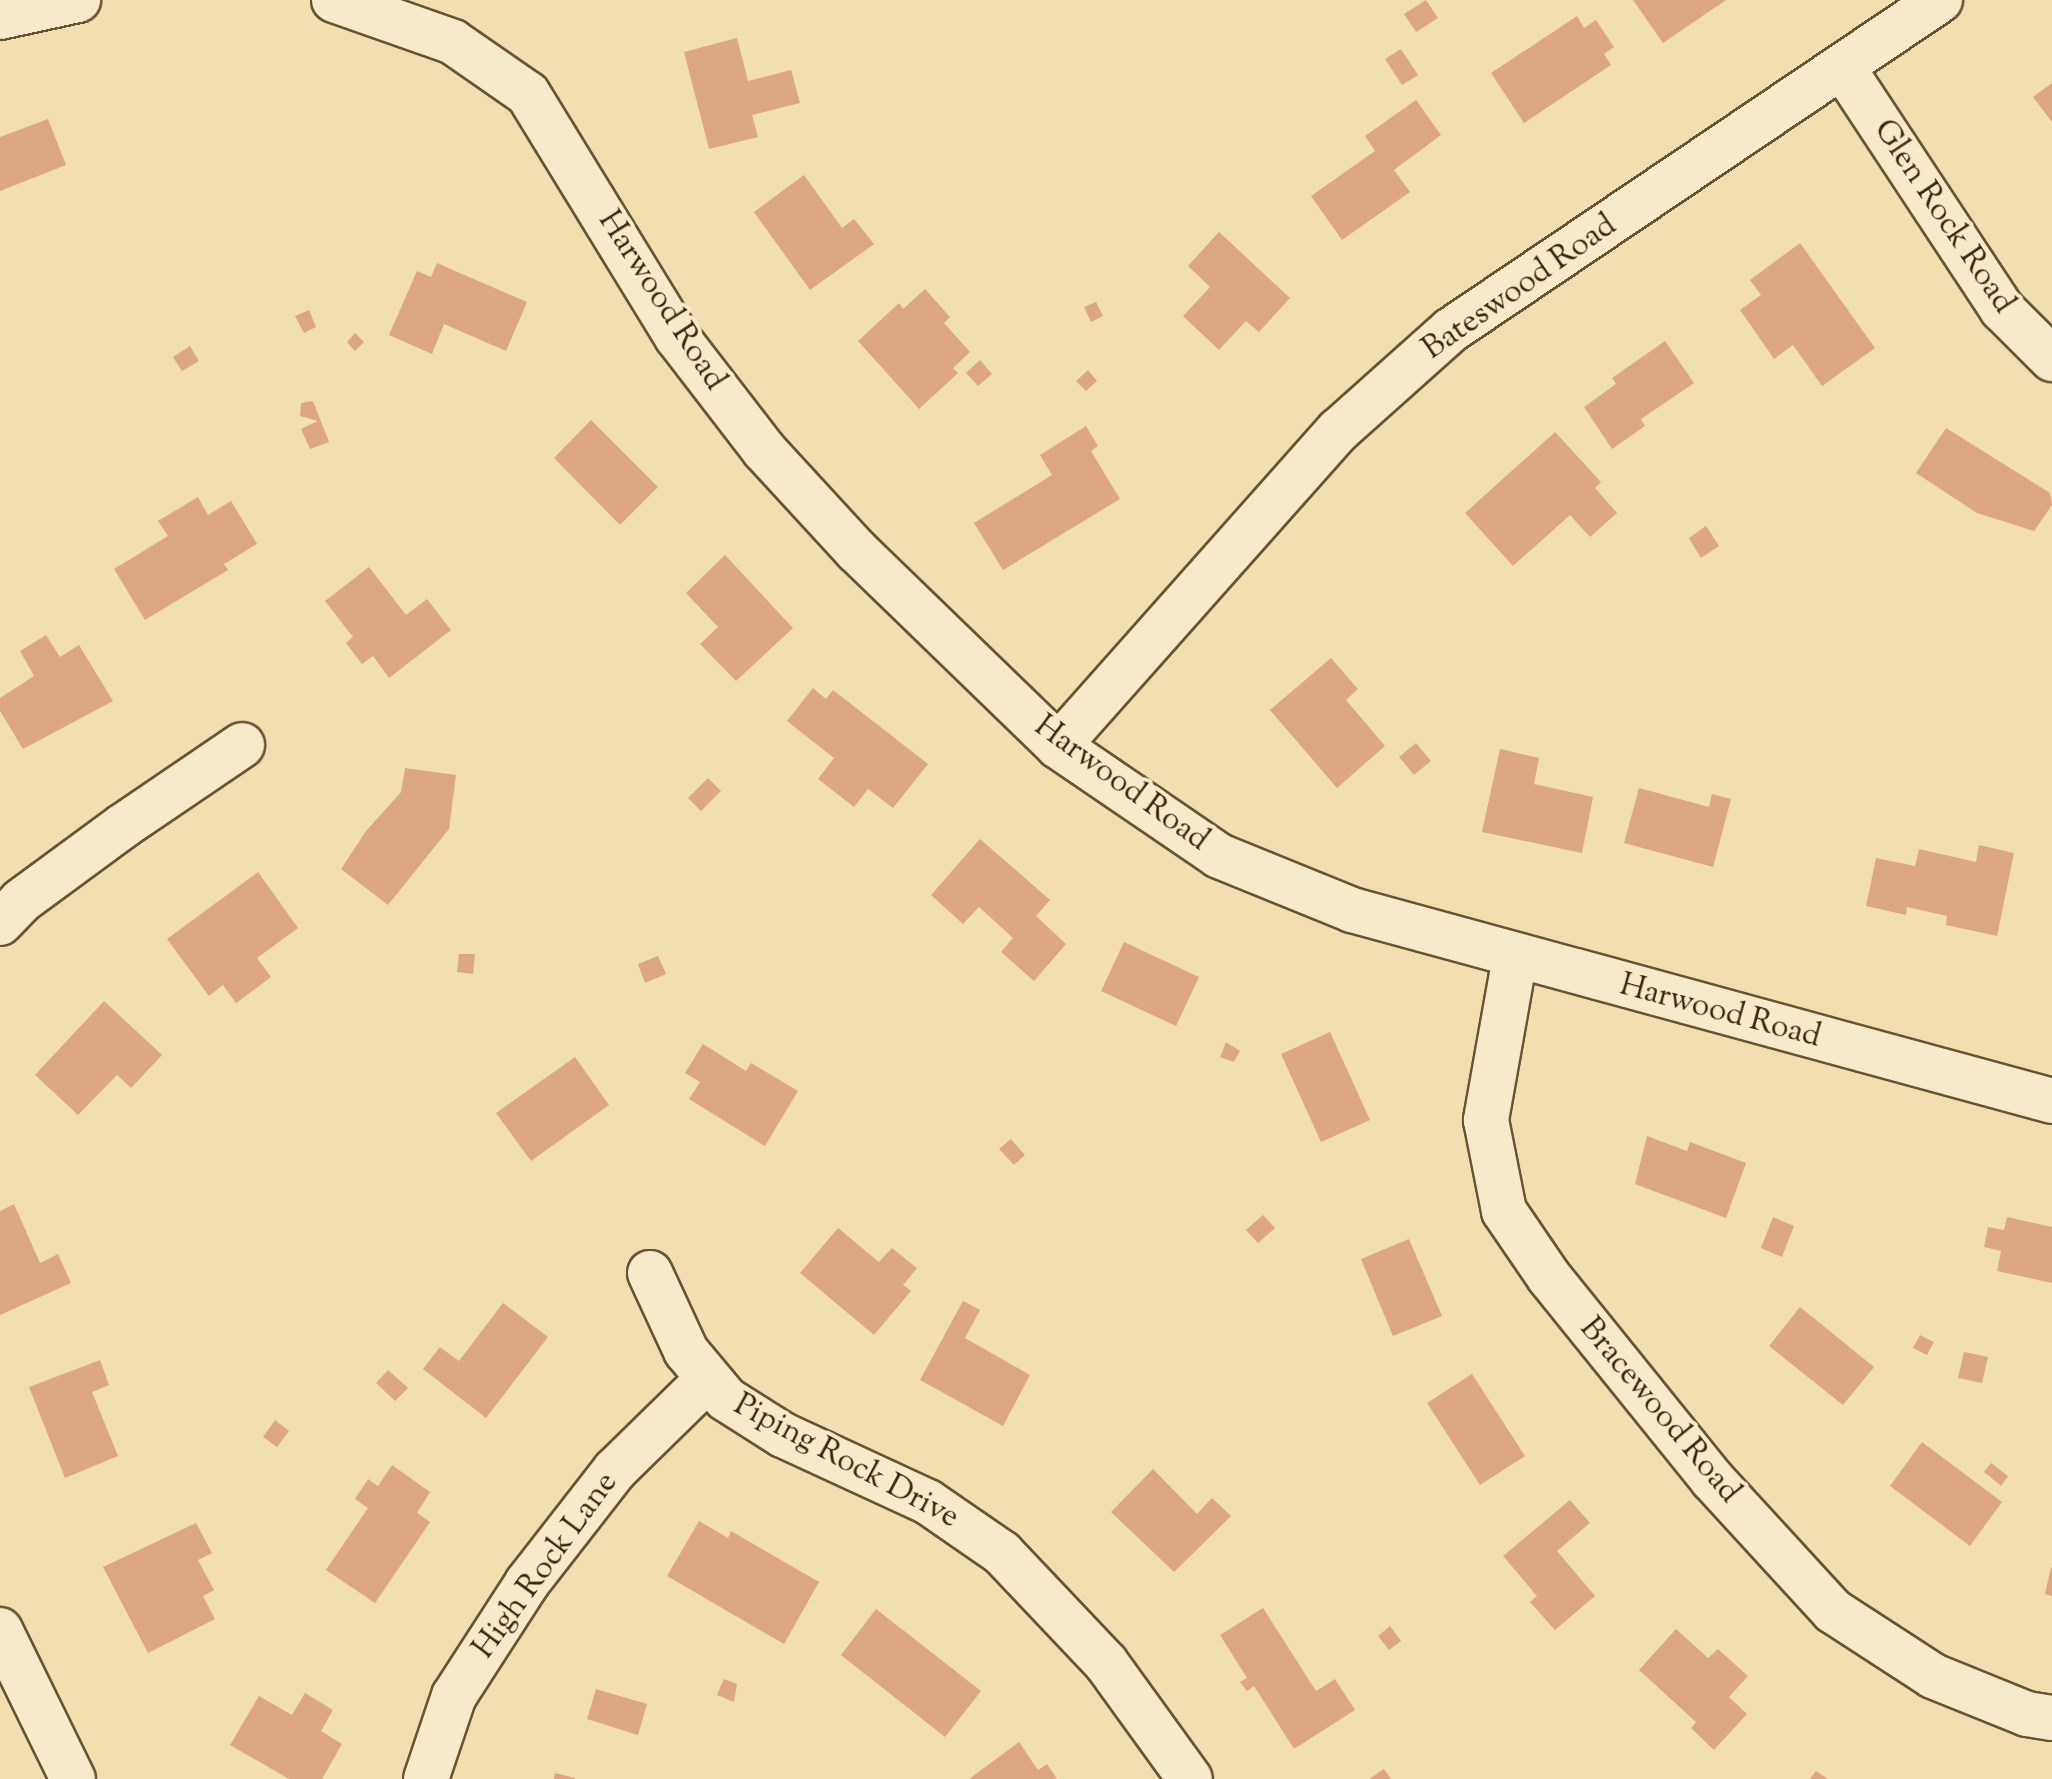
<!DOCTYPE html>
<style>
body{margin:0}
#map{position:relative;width:2052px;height:1779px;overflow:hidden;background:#f1dfaf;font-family:"Sorts Mill Goudy",serif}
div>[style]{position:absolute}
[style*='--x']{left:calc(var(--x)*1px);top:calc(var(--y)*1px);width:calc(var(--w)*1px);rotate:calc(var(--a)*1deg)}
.building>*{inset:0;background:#dda783}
.roads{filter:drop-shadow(2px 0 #675432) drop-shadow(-2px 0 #675432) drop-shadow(0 2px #675432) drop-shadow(0 -2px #675432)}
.street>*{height:44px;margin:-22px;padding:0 22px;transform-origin:22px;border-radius:22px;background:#f6eacb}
span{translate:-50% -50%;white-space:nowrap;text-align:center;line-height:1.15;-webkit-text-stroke:8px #f6eacb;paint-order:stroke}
.street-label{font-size:32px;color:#392508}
</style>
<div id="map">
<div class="building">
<i style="clip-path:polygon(1426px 0,1438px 18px,1416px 32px,1404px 14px)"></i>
<i style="clip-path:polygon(1633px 0,1726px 0,1663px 43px)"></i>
<i style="clip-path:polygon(1577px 16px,1584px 28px,1596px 20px,1614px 47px,1604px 54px,1611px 65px,1524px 123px,1491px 73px)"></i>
<i style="clip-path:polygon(737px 38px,748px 81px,791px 70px,800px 103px,752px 115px,758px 137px,709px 149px,684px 52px)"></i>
<i style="clip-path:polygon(1401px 49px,1418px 75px,1402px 85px,1385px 59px)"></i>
<i style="clip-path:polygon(2052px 83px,2052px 122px,2033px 97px)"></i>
<i style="clip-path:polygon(1416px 100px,1441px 135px,1394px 170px,1410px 192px,1342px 240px,1311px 196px,1375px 151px,1365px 136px)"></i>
<i style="clip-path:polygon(48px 119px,66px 165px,0 191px,0 137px)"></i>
<i style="clip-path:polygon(804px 175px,842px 228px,854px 219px,874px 244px,810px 290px,754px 212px)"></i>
<i style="clip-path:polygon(1219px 232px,1290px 298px,1259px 332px,1246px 321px,1219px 350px,1183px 316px,1210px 287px,1188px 266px)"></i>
<i style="clip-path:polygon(1800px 243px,1875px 348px,1822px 386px,1793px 345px,1774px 359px,1740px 310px,1761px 295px,1750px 280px)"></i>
<i style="clip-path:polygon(437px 263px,527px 302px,506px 351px,444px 324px,432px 354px,389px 335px,417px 271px,431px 277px)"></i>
<i style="clip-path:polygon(925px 289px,950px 317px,944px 323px,970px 352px,953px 368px,958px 373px,919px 409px,858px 341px,899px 303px,903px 309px)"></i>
<i style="clip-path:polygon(1096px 302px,1103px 316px,1091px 322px,1084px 307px)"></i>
<i style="clip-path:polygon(309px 310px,316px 327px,304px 333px,295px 316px)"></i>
<i style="clip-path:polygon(355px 333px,364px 342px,355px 351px,347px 342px)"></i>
<i style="clip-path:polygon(1665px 341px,1694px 383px,1641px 419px,1645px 426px,1612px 449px,1584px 407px,1616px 384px,1612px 378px)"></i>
<i style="clip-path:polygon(190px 346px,199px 361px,182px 371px,173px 357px)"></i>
<i style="clip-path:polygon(980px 360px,992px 374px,978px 386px,966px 373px)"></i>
<i style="clip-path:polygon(1088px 370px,1097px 381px,1086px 391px,1076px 381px)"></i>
<i style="clip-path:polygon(313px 401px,329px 442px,310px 449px,301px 429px,318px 421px,300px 416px,301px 403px)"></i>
<i style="clip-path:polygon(591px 420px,658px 487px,620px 525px,554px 458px)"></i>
<i style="clip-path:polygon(1086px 426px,1098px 446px,1091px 451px,1120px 499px,1003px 570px,974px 523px,1052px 475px,1040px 455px)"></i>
<i style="clip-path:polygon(1946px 428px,2050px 493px,2052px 505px,2034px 531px,1977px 513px,1916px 473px)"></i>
<i style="clip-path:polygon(1555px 432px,1601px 482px,1595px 488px,1617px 513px,1590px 537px,1570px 515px,1513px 566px,1465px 513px)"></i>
<i style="clip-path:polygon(198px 497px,208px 515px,231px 501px,257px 544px,224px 564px,228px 570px,145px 620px,114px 569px,168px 536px,158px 521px)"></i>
<i style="clip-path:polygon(1706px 526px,1719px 546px,1701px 558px,1689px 538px)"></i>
<i style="clip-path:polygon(725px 555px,793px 628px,736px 681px,700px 644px,718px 627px,686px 593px)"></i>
<i style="clip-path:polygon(369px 567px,406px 615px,427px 599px,451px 630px,389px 678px,373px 656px,362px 664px,346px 643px,353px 637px,325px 601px)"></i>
<i style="clip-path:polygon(46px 635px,60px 657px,79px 645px,113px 701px,23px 749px,0 711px,0 698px,34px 676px,20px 651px)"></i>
<i style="clip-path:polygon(1331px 658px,1358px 689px,1346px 700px,1385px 746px,1337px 788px,1270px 710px)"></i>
<i style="clip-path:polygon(813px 688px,826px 699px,833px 690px,928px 764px,893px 808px,868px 789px,854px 807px,818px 779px,834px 758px,787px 721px)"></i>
<i style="clip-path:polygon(1416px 743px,1431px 761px,1414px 775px,1399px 757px)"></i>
<i style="clip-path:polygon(1500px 749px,1539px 758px,1534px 784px,1593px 797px,1582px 853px,1482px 832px)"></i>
<i style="clip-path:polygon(405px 768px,456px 775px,449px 829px,388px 905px,341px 869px,366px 831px,401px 792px)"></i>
<i style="clip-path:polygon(708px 778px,721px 791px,701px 811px,688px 798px)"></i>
<i style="clip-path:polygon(1639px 788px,1709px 807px,1712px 794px,1731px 799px,1713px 867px,1624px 843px)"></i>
<i style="clip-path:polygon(980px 839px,1050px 900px,1036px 916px,1066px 944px,1034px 981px,1001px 952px,1013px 938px,979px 907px,963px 924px,931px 895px)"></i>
<i style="clip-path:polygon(1979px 845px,2014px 853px,1997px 936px,1946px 925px,1947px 916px,1907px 907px,1906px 915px,1866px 906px,1876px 858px,1915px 866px,1919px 849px,1976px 862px)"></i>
<i style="clip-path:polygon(258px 872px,298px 928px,257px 958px,271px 977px,236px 1003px,223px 985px,209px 996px,167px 939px)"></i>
<i style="clip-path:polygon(1124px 942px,1199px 977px,1176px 1026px,1101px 991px)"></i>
<i style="clip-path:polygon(459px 954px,475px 954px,473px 974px,457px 972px)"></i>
<i style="clip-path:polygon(658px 956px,666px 974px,645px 983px,638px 964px)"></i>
<i style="clip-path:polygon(104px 1001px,162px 1055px,131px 1088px,117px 1075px,78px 1115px,35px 1075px)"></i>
<i style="clip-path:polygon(1330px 1032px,1370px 1120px,1321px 1142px,1281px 1054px)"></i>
<i style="clip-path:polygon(1226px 1042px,1240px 1051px,1234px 1062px,1220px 1057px)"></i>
<i style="clip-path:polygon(703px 1044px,746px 1071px,751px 1063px,798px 1091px,765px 1146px,689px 1099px,700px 1082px,685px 1073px)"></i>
<i style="clip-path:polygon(575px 1057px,609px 1105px,531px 1161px,496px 1113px)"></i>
<i style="clip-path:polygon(1647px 1136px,1687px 1151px,1690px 1142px,1746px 1163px,1726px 1218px,1635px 1184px)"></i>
<i style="clip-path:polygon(1011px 1139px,1025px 1155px,1014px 1165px,999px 1149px)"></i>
<i style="clip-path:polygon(14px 1204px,40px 1263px,58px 1254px,71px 1283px,0 1315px,0 1211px)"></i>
<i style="clip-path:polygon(1263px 1215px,1275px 1228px,1258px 1243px,1246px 1230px)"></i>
<i style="clip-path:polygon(1773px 1217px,1794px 1226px,1782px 1257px,1761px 1248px)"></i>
<i style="clip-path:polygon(2007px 1217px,2052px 1227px,2052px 1283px,1997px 1271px,2001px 1251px,1984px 1247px,1988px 1227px,2004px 1230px)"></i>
<i style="clip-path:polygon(838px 1228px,879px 1262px,892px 1248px,917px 1268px,903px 1285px,911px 1291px,874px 1335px,800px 1273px)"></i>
<i style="clip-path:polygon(1409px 1239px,1442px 1316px,1393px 1336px,1361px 1259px)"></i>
<i style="clip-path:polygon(963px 1301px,980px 1310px,965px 1338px,1030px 1375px,1003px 1426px,920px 1380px)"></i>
<i style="clip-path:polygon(503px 1303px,548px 1337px,486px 1418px,423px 1369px,440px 1347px,459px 1361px)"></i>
<i style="clip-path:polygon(1800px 1307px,1874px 1367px,1843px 1405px,1769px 1346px)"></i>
<i style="clip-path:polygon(1920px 1335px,1934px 1342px,1927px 1355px,1913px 1348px)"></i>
<i style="clip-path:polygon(1964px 1352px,1988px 1357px,1982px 1383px,1958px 1378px)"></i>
<i style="clip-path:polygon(100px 1360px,109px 1385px,92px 1392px,118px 1456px,65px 1478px,29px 1387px)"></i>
<i style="clip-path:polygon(388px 1370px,408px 1388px,395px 1401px,376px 1383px)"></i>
<i style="clip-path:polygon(1472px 1374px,1525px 1456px,1480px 1485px,1427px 1403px)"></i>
<i style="clip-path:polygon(275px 1420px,289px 1431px,277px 1447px,263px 1437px)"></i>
<i style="clip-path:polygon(1922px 1442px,2002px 1502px,1970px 1546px,1890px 1486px)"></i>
<i style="clip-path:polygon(1991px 1463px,2008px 1476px,2001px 1486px,1984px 1472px)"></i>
<i style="clip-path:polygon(392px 1465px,430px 1492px,417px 1513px,430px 1522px,375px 1603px,326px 1570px,368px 1508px,355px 1499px,368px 1479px,378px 1486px)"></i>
<i style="clip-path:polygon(1153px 1469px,1197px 1514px,1212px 1498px,1231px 1516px,1174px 1572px,1111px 1512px)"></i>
<i style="clip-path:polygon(1570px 1500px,1590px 1523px,1557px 1551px,1595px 1596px,1555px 1630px,1530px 1602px,1537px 1596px,1503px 1556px)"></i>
<i style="clip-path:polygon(699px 1521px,728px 1538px,731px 1531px,819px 1582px,784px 1644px,667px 1576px)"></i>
<i style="clip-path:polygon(196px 1523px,212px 1553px,198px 1560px,214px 1590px,203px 1596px,215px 1619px,148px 1653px,103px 1567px)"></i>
<i style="clip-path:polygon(2051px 1567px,2052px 1568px,2052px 1596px,2045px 1594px)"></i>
<i style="clip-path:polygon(1263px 1608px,1316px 1691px,1335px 1679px,1355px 1710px,1294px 1749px,1254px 1686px,1247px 1691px,1240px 1682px,1247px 1678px,1220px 1635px)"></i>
<i style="clip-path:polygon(876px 1609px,981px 1691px,945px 1737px,841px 1655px)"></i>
<i style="clip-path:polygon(1390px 1626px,1401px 1641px,1389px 1650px,1378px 1636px)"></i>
<i style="clip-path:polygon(1676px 1629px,1708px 1658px,1718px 1649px,1748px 1676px,1729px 1697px,1747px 1714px,1714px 1750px,1691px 1728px,1696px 1722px,1639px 1670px)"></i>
<i style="clip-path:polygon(724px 1679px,737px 1684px,734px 1702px,717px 1695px)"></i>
<i style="clip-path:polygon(596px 1689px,647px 1704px,638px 1735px,587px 1719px)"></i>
<i style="clip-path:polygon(305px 1693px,333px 1710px,321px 1731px,342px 1744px,322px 1779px,289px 1779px,230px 1745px,259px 1696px,292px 1715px)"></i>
<i style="clip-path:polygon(1019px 1742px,1038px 1770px,1047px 1764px,1057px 1779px,969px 1779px)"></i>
<i style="clip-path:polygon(1384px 1769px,1391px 1779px,1369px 1779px)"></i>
<i style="clip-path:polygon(1816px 1771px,1828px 1779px,1810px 1779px)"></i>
<i style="clip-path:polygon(555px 1773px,575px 1778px,575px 1779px,554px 1779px)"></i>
</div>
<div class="roads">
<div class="street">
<i style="--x:334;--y:0;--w:126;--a:19.4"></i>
<i style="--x:453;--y:42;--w:91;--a:34.7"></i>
<i style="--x:528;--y:94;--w:285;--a:58.5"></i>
<i style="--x:677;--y:337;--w:143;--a:52.4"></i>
<i style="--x:764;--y:450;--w:137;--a:47.4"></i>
<i style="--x:857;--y:551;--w:280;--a:44.1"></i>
<i style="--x:1058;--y:746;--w:195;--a:34.3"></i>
<i style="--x:1219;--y:856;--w:144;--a:22.1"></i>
<i style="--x:1352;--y:910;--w:726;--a:15.26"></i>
<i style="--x:0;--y:17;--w:80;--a:-12.3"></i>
<i style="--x:1843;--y:68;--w:289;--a:56.6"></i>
<i style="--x:2002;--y:309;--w:71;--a:45"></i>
<i style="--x:1058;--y:746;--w:423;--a:-48.4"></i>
<i style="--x:1339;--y:430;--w:150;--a:-41.8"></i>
<i style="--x:1451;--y:330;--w:590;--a:-34.01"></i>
<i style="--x:0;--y:923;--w:30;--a:-46"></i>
<i style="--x:21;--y:901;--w:127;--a:-36.3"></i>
<i style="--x:123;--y:826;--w:144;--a:-34.2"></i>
<i style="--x:1515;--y:957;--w:166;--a:100.1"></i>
<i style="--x:1486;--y:1120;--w:93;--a:78.8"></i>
<i style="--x:1504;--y:1211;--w:80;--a:55.7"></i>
<i style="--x:1549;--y:1277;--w:260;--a:51.1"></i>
<i style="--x:1712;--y:1479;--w:179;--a:47.5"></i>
<i style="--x:1833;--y:1611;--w:119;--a:33"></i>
<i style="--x:1933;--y:1676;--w:101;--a:22"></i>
<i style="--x:2027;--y:1714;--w:25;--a:9"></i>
<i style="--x:650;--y:1273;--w:86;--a:65.2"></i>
<i style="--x:686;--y:1351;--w:62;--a:50.2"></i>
<i style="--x:726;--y:1399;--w:67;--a:32.3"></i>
<i style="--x:783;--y:1435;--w:160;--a:24.8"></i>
<i style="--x:928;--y:1502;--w:90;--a:34.6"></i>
<i style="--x:1002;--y:1553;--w:151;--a:46.6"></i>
<i style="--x:1106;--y:1663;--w:143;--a:54.1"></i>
<i style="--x:0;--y:1630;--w:166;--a:63.9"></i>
<i style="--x:426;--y:1779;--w:88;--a:-71.4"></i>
<i style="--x:454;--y:1696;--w:135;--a:-57.1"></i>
<i style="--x:527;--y:1583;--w:143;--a:-52.1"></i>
<i style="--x:615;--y:1470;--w:129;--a:-44.4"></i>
</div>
</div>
<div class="street-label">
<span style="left:1943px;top:217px;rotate:56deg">Glen Rock Road</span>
<span style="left:1520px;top:288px;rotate:-35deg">Bateswood Road</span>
<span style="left:661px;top:301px;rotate:57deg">Harwood Road</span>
<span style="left:1121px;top:784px;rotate:36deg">Harwood Road</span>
<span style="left:1720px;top:1012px;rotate:15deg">Harwood Road</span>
<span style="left:1659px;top:1411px;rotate:50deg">Bracewood Road</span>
<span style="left:846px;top:1462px;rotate:28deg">Piping Rock Drive</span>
<span style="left:546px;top:1566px;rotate:-54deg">High Rock Lane</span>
</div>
</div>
